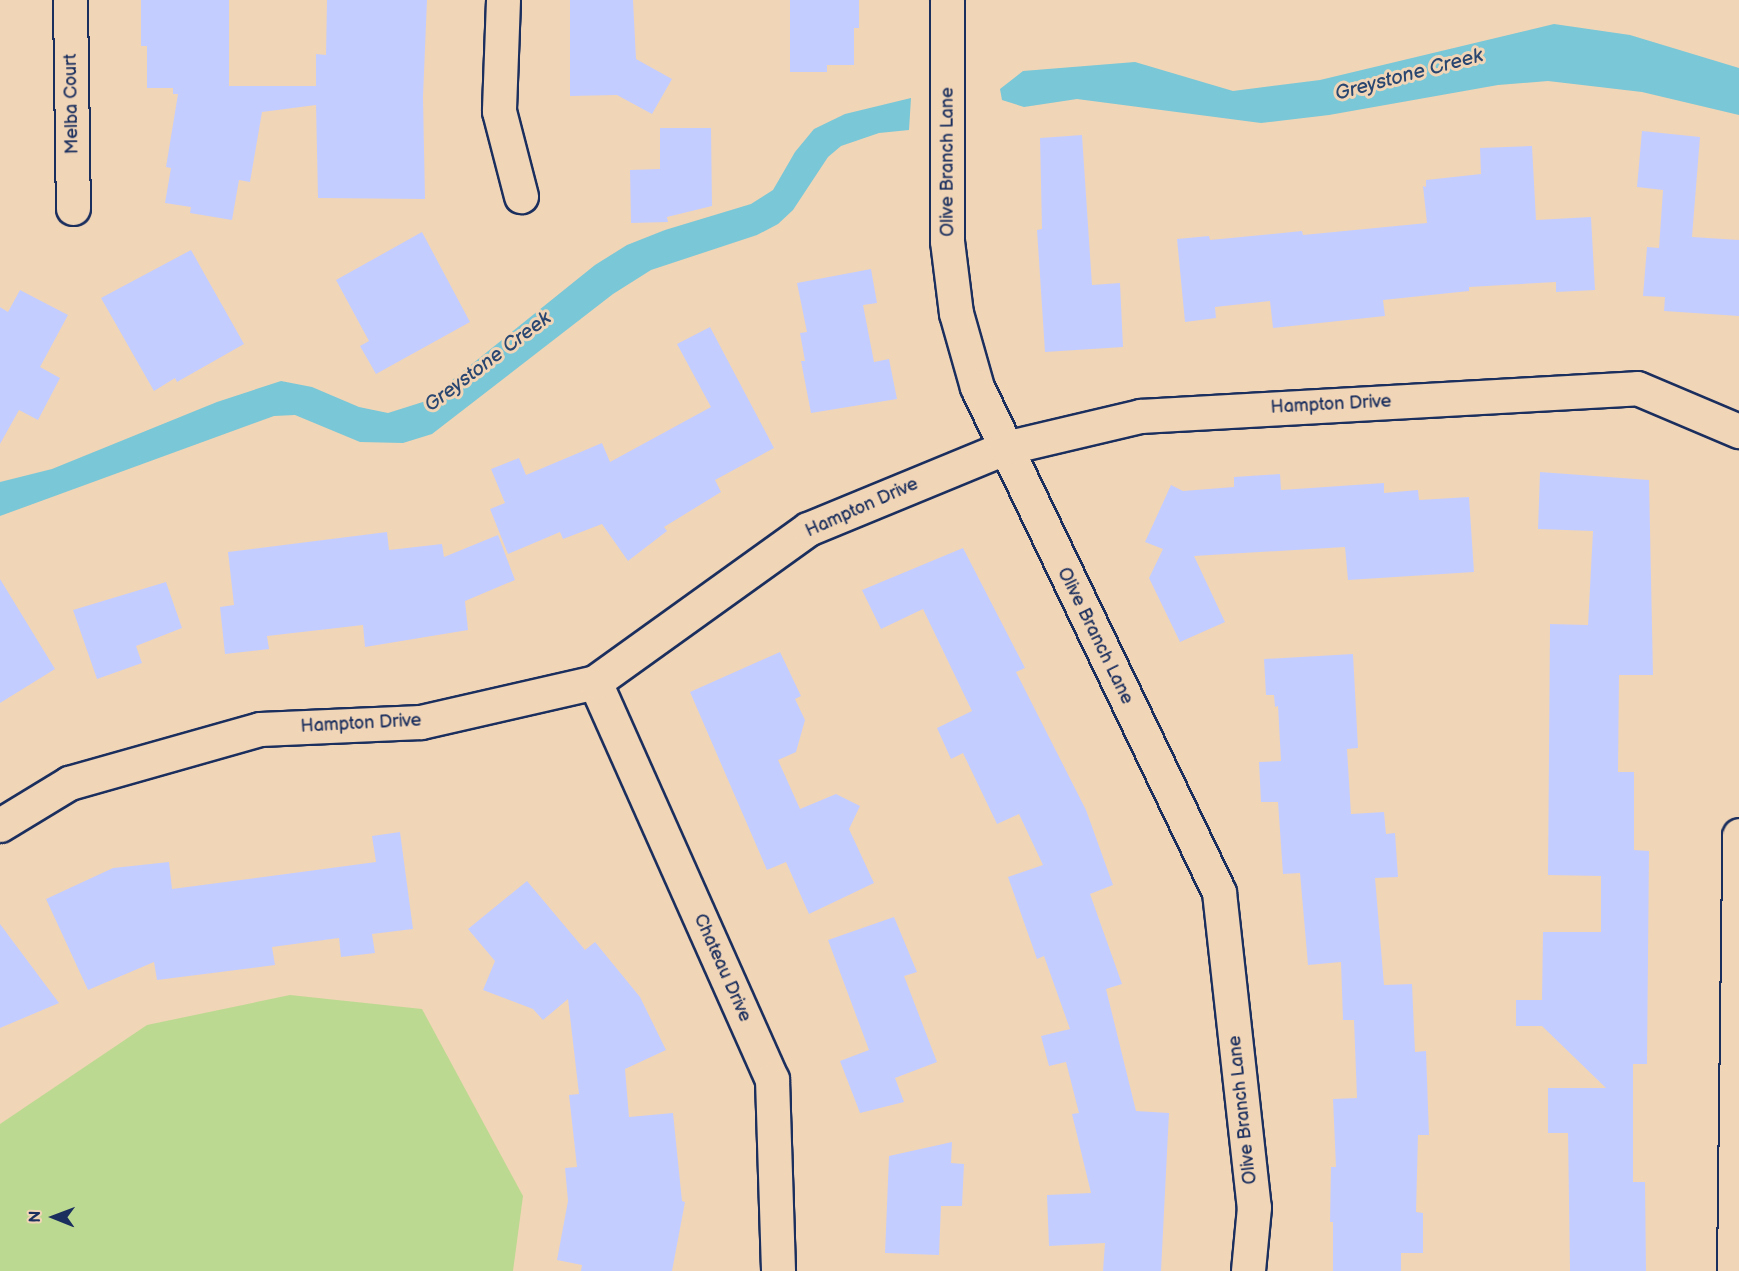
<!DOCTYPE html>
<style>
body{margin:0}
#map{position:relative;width:1739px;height:1271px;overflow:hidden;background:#f1d5b7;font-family:"Balsamiq Sans",sans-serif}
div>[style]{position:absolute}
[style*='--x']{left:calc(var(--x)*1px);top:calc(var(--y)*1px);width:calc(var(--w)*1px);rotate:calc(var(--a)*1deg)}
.green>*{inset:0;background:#bcd991}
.water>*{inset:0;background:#79c7d7}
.building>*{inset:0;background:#c4cdff}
.roads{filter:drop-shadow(2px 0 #1b2f5e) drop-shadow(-2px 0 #1b2f5e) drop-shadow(0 2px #1b2f5e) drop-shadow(0 -2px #1b2f5e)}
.minor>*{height:33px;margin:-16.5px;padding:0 16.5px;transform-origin:16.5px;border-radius:16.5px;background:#f1d5b7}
span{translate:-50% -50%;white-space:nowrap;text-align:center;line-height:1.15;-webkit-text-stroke:6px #f1d5b7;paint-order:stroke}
.street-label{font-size:18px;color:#1b2f5e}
.water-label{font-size:20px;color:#294670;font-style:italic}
.north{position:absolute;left:24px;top:1187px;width:60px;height:60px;-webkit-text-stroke:4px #f1d5b7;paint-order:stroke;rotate:271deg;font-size:16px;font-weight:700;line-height:24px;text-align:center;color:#1b2f5e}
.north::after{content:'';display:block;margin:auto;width:21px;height:27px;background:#1b2f5e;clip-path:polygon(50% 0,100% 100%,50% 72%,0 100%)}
</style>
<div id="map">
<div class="green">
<i style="clip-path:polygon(290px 995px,422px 1009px,523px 1196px,513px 1271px,0 1271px,0 1124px,147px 1025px)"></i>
</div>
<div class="water">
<i style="clip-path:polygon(1554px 24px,1630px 35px,1739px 68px,1739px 115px,1642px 92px,1548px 81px,1498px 85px,1329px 115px,1261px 123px,1077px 99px,1024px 107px,1002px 100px,1000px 89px,1023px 71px,1135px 62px,1233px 91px,1320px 80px)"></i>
<i style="clip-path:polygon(911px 98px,909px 130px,879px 133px,841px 146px,828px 157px,793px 210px,778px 224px,757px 235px,651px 270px,613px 294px,432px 434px,403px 443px,360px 442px,295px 415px,274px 416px,0 516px,0 482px,52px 469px,217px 402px,281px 381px,312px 387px,359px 407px,388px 413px,426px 401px,595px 265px,627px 245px,665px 230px,751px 204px,773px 190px,795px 152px,814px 129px,845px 114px)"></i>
</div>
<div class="building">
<i style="clip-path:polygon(141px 0,229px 0,229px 86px,316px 86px,316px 54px,326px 55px,327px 0,427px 0,423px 97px,425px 199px,318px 198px,316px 105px,262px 112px,250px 182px,239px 180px,232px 220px,190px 213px,191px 207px,165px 203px,171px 168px,166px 167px,178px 94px,173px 94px,173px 88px,147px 88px,147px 46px,141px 46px)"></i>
<i style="clip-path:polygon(570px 0,633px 0,636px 59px,672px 79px,652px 114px,617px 95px,570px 96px)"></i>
<i style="clip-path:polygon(790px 0,859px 0,859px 28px,854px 28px,854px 65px,827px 65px,827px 72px,790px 72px)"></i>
<i style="clip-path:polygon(660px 128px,711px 128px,712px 206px,667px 217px,668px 222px,631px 223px,630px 170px,660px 169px)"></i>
<i style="clip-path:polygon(1642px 131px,1700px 137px,1692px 237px,1739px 240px,1739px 316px,1664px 311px,1665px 297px,1643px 296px,1647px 247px,1659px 248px,1663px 190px,1637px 187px)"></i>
<i style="clip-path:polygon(1082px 135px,1092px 285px,1120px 283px,1123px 347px,1045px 352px,1037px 230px,1042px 229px,1040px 138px)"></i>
<i style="clip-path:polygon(1532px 146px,1536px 220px,1591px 217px,1595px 290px,1556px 292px,1556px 282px,1469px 287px,1469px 291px,1383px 300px,1385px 316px,1273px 328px,1270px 301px,1215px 307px,1216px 318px,1185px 322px,1177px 239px,1209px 236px,1210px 240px,1302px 231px,1303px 235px,1427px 223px,1423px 186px,1426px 187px,1426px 180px,1481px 174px,1480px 148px)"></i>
<i style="clip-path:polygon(422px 232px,470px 322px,376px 374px,360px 346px,369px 341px,336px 280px)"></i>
<i style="clip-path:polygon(191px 250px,244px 344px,177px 382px,175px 378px,154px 391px,101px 298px)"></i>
<i style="clip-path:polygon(871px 269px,877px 303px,863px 305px,874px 362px,889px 359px,897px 399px,811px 413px,801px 361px,805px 361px,800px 333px,807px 332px,797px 283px)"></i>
<i style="clip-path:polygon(20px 290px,68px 315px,40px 367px,60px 378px,38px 420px,19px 410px,0 444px,0 307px,8px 312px)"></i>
<i style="clip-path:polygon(710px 327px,774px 448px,715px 480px,721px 492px,664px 527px,667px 531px,628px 561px,602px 524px,563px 539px,560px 532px,508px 554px,490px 509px,505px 503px,491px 469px,519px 458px,526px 475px,602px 443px,610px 462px,711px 407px,677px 344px)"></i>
<i style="clip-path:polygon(1540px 472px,1649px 480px,1653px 675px,1619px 675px,1618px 772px,1634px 772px,1634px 850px,1649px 851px,1647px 1064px,1633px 1064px,1633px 1182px,1645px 1182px,1646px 1271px,1570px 1271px,1568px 1133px,1548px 1133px,1548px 1088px,1606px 1088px,1542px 1026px,1516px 1026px,1516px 1000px,1542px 1000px,1543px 932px,1601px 932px,1601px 876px,1548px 875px,1550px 624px,1588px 625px,1593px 531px,1538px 529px)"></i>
<i style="clip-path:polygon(1280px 474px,1281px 490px,1384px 483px,1384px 493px,1418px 490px,1419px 500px,1469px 497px,1474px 572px,1348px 580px,1345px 547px,1194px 556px,1225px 622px,1180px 642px,1149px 578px,1163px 549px,1145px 542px,1171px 485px,1183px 491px,1234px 487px,1234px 477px)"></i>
<i style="clip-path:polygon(387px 532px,389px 550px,442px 544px,444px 557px,498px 535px,515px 580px,465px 601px,468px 630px,365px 647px,363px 625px,267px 636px,269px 649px,225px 654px,220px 607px,234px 605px,228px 552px)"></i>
<i style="clip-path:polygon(963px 548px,1025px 668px,1016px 672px,1086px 810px,1113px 885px,1090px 894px,1122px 984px,1106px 989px,1136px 1111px,1169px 1113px,1161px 1271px,1103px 1271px,1105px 1243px,1049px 1246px,1047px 1195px,1091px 1193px,1072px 1114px,1079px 1113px,1066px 1062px,1049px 1066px,1041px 1036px,1070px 1029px,1044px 956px,1037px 959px,1008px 877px,1043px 865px,1019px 814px,997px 824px,963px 753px,951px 759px,937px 728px,972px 711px,923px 609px,881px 629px,862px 590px)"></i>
<i style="clip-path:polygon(0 579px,55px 669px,0 703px)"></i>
<i style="clip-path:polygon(166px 582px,182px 628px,136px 646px,142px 663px,97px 679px,73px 610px)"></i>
<i style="clip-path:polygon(780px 652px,801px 696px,795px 699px,805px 720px,796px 752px,778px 760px,800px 809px,836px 794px,860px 806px,849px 829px,874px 883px,809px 914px,786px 862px,767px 870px,690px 692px)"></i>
<i style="clip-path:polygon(1353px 654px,1358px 748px,1347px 749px,1351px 814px,1384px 812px,1386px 834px,1395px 833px,1398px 877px,1375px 878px,1384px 985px,1412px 984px,1415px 1052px,1426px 1051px,1429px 1135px,1418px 1135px,1416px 1212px,1423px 1213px,1423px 1253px,1401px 1253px,1401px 1271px,1333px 1271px,1333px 1222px,1330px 1222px,1331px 1167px,1336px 1167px,1333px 1099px,1357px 1098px,1354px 1020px,1343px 1020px,1341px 962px,1308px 965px,1300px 873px,1283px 874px,1278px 802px,1261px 802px,1259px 762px,1281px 761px,1278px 706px,1275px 707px,1274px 695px,1266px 695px,1264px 659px)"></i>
<i style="clip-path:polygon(400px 832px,413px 929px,372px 934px,375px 953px,341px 957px,339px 938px,272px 947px,275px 965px,157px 980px,154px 962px,88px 990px,46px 899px,113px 868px,169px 862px,172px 889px,376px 862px,372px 836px)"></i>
<i style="clip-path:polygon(527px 881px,585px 950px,595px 942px,640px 997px,666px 1050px,625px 1069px,629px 1117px,673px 1113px,682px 1201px,685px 1202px,672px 1271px,581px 1271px,582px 1265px,557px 1260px,568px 1201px,565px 1168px,577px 1167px,569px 1095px,579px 1094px,568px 999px,543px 1020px,533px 1009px,483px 990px,495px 961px,468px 929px)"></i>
<i style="clip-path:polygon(894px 917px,917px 972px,904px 976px,937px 1062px,895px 1078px,904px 1102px,860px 1113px,840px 1061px,869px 1050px,828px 940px)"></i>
<i style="clip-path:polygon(0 924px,59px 1003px,0 1028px)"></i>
<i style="clip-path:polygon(952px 1142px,951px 1163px,964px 1164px,962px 1206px,941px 1206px,939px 1255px,885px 1253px,889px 1156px)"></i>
</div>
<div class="roads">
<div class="minor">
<i style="--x:70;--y:0;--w:208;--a:89.2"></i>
<i style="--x:503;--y:0;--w:111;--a:92.1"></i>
<i style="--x:499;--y:111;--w:88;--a:75.5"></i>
<i style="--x:947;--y:0;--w:241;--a:90"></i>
<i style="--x:947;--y:241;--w:73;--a:82.9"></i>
<i style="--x:956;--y:313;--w:77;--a:74.2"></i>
<i style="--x:977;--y:387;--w:560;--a:64.4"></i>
<i style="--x:1219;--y:892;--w:317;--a:83.7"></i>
<i style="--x:1254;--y:1207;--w:64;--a:95.4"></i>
<i style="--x:595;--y:682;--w:435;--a:66"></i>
<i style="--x:772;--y:1079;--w:192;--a:88.2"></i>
<i style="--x:0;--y:825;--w:81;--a:-31.3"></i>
<i style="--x:69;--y:783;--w:198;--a:-15.8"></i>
<i style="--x:260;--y:729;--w:161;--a:-2.5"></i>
<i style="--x:421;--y:722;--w:179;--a:-12.9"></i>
<i style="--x:595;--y:682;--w:262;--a:-35.7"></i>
<i style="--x:808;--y:529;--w:213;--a:-22.4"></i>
<i style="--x:1005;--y:448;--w:139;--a:-13.3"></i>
<i style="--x:1140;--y:416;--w:498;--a:-3.2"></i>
<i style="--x:1637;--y:388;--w:111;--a:22.9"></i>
<i style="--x:1734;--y:1271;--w:436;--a:-89.3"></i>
</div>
</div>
<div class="street-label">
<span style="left:72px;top:104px;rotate:-91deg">Melba Court</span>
<span style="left:948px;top:162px;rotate:-90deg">Olive Branch Lane</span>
<span style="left:1331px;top:405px;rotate:-3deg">Hampton Drive</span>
<span style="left:862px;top:508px;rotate:-24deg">Hampton Drive</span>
<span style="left:1095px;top:636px;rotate:64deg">Olive Branch Lane</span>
<span style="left:361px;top:724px;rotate:-3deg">Hampton Drive</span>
<span style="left:722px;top:968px;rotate:66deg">Chateau Drive</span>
<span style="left:1243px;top:1110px;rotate:-96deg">Olive Branch Lane</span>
</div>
<div class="water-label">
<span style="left:1409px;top:75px;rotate:-15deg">Greystone Creek</span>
<span style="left:488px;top:362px;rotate:-37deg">Greystone Creek</span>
</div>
<div class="north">N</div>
</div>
